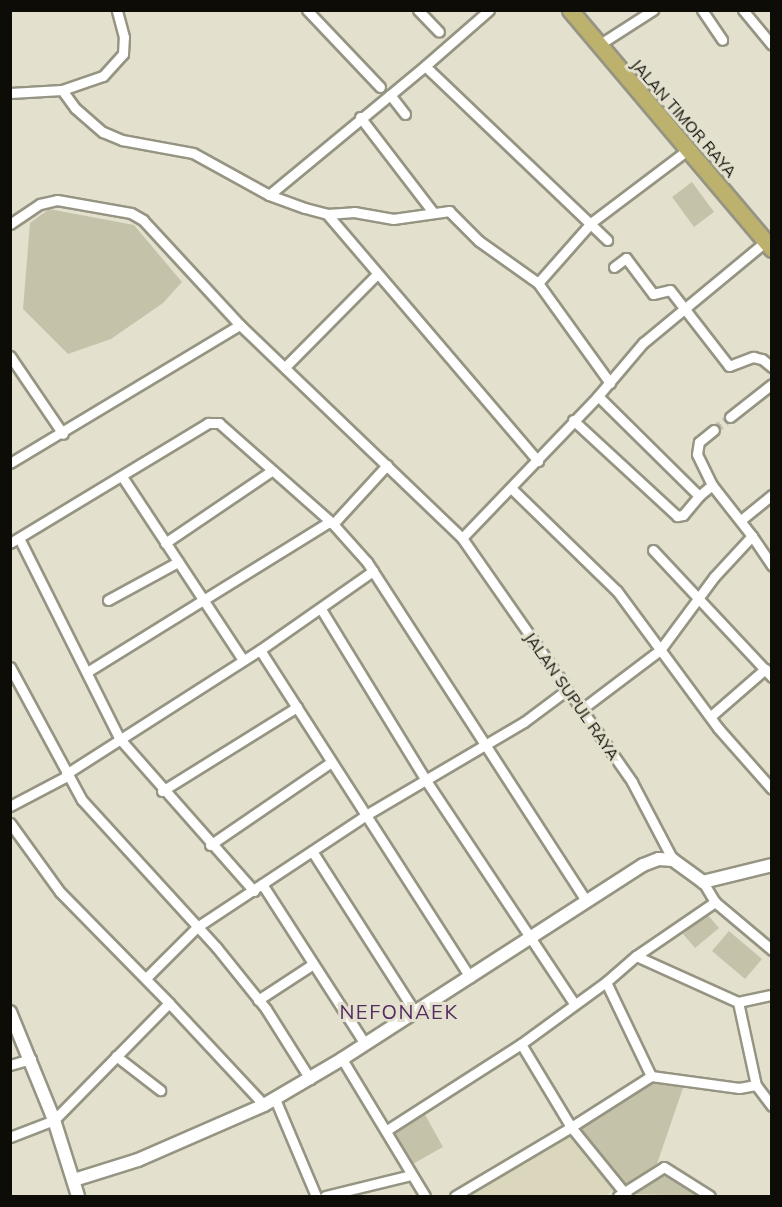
<!DOCTYPE html>
<style>
body{margin:0}
#map{position:relative;width:782px;height:1207px;overflow:hidden;background:#e3e1ce;font-family:Mulish,sans-serif}
div>[style]{position:absolute}
[style*='--x']{left:calc(var(--x)*1px);top:calc(var(--y)*1px);width:calc(var(--w)*1px);rotate:calc(var(--a)*1deg)}
.built>*{inset:0;background:#dad7bd}
.green>*{inset:0;background:#c5c2aa}
.minor-tunnel>*{height:9px;margin-top:-4.5px;transform-origin:0;background:repeating-linear-gradient(90deg,#c3c1b0 0 9px,transparent 0 13.5px)}
.roads{filter:drop-shadow(2px 0 #969482) drop-shadow(-2px 0 #969482) drop-shadow(0 2px #969482) drop-shadow(0 -2px #969482)}
.minor>*{height:9px;margin:-4.5px;padding:0 4.5px;transform-origin:4.5px;border-radius:4.5px;background:#fff}
.tertiary>*{height:12px;margin:-6px;padding:0 6px;transform-origin:6px;border-radius:6px;background:#fff}
.trunk>*{height:15px;margin:-7.5px;padding:0 7.5px;transform-origin:7.5px;border-radius:7.5px;background:#bcb26e}
span{translate:-50% -50%;white-space:nowrap;text-align:center;line-height:1.15;-webkit-text-stroke:6px #e3e1ce;paint-order:stroke}
.street-label{font-size:16px;color:#0d0c06}
.quarter-label{font-size:20px;color:#532b60;letter-spacing:1.5px}
.frame{position:absolute;inset:0;border:12px solid #0d0c06;pointer-events:none}
</style>
<div id="map">
<div class="built">
<i style="clip-path:polygon(569px 1135px,614px 1190px,604px 1196px,469px 1196px)"></i>
</div>
<div class="green">
<i style="clip-path:polygon(692px 182px,714px 212px,694px 227px,672px 197px)"></i>
<i style="clip-path:polygon(49px 209px,134px 225px,182px 282px,163px 303px,111px 339px,68px 354px,23px 309px,30px 223px)"></i>
<i style="clip-path:polygon(707px 914px,719px 928px,695px 948px,683px 934px)"></i>
<i style="clip-path:polygon(729px 931px,762px 959px,745px 979px,712px 951px)"></i>
<i style="clip-path:polygon(652px 1082px,684px 1085px,657px 1164px,624px 1185px,578px 1129px)"></i>
<i style="clip-path:polygon(423px 1111px,443px 1147px,411px 1165px,391px 1130px)"></i>
<i style="clip-path:polygon(660px 1174px,670px 1174px,700px 1196px,630px 1194px)"></i>
</div>
<div class="minor-tunnel">
<i style="--x:714;--y:430;--w:21;--a:-39"></i>
</div>
<div class="roads">
<div class="minor">
<i style="--x:307;--y:10;--w:106;--a:46.5"></i>
<i style="--x:418;--y:10;--w:30;--a:46"></i>
<i style="--x:702;--y:10;--w:36;--a:56"></i>
<i style="--x:743;--y:10;--w:45;--a:50.4"></i>
<i style="--x:597;--y:46;--w:67;--a:-32.7"></i>
<i style="--x:425;--y:66;--w:85;--a:-41.2"></i>
<i style="--x:62;--y:90;--w:22;--a:54"></i>
<i style="--x:75;--y:108;--w:37;--a:41"></i>
<i style="--x:103;--y:132;--w:21;--a:23"></i>
<i style="--x:122;--y:140;--w:72;--a:10.4"></i>
<i style="--x:193;--y:153;--w:87;--a:28.9"></i>
<i style="--x:269;--y:195;--w:38;--a:20"></i>
<i style="--x:305;--y:208;--w:23;--a:15"></i>
<i style="--x:327;--y:214;--w:27;--a:-4"></i>
<i style="--x:354;--y:212;--w:40;--a:10"></i>
<i style="--x:393;--y:219;--w:57;--a:-8.1"></i>
<i style="--x:449;--y:211;--w:42;--a:45"></i>
<i style="--x:479;--y:241;--w:72;--a:35.4"></i>
<i style="--x:10;--y:93;--w:52;--a:-3.3"></i>
<i style="--x:62;--y:90;--w:43;--a:-18.9"></i>
<i style="--x:103;--y:76;--w:30;--a:-48"></i>
<i style="--x:123;--y:54;--w:17;--a:-87"></i>
<i style="--x:124;--y:37;--w:28;--a:-105"></i>
<i style="--x:405;--y:114;--w:24;--a:-128"></i>
<i style="--x:390;--y:95;--w:45;--a:-39.6"></i>
<i style="--x:425;--y:66;--w:252;--a:43.7"></i>
<i style="--x:360;--y:117;--w:120;--a:52.5"></i>
<i style="--x:269;--y:195;--w:157;--a:-39.6"></i>
<i style="--x:327;--y:214;--w:325;--a:49.5"></i>
<i style="--x:10;--y:224;--w:36;--a:-34"></i>
<i style="--x:40;--y:204;--w:17;--a:-13"></i>
<i style="--x:57;--y:200;--w:75;--a:10"></i>
<i style="--x:131;--y:213;--w:14;--a:30"></i>
<i style="--x:143;--y:220;--w:143;--a:47.3"></i>
<i style="--x:240;--y:325;--w:308;--a:43.8"></i>
<i style="--x:462;--y:538;--w:297;--a:55.1"></i>
<i style="--x:632;--y:782;--w:88;--a:62.3"></i>
<i style="--x:614;--y:267;--w:15;--a:-37"></i>
<i style="--x:626;--y:258;--w:45;--a:53.1"></i>
<i style="--x:653;--y:294;--w:17;--a:-13"></i>
<i style="--x:670;--y:290;--w:96;--a:52.2"></i>
<i style="--x:729;--y:366;--w:26;--a:-21"></i>
<i style="--x:753;--y:357;--w:9;--a:13"></i>
<i style="--x:762;--y:359;--w:13;--a:39"></i>
<i style="--x:10;--y:356;--w:94;--a:55.8"></i>
<i style="--x:286;--y:366;--w:129;--a:-45.3"></i>
<i style="--x:610;--y:383;--w:123;--a:-125.8"></i>
<i style="--x:538;--y:283;--w:81;--a:-48.5"></i>
<i style="--x:592;--y:222;--w:121;--a:-37"></i>
<i style="--x:730;--y:417;--w:53;--a:-38.2"></i>
<i style="--x:573;--y:420;--w:142;--a:42.7"></i>
<i style="--x:677;--y:516;--w:6;--a:-9"></i>
<i style="--x:683;--y:515;--w:25;--a:-50"></i>
<i style="--x:10;--y:463;--w:268;--a:-31"></i>
<i style="--x:123;--y:478;--w:218;--a:56.6"></i>
<i style="--x:712;--y:485;--w:34;--a:-116"></i>
<i style="--x:697;--y:454;--w:12;--a:-81"></i>
<i style="--x:699;--y:442;--w:19;--a:-39"></i>
<i style="--x:511;--y:488;--w:148;--a:44.2"></i>
<i style="--x:617;--y:591;--w:170;--a:53.6"></i>
<i style="--x:718;--y:728;--w:81;--a:48.5"></i>
<i style="--x:741;--y:520;--w:40;--a:-39"></i>
<i style="--x:333;--y:524;--w:80;--a:-47.5"></i>
<i style="--x:752;--y:536;--w:36;--a:56"></i>
<i style="--x:19;--y:538;--w:224;--a:63.4"></i>
<i style="--x:119;--y:738;--w:204;--a:48.6"></i>
<i style="--x:462;--y:538;--w:197;--a:-46.2"></i>
<i style="--x:598;--y:396;--w:70;--a:-49.7"></i>
<i style="--x:643;--y:343;--w:158;--a:-39.6"></i>
<i style="--x:10;--y:543;--w:232;--a:-31.2"></i>
<i style="--x:208;--y:423;--w:11;--a:0"></i>
<i style="--x:219;--y:423;--w:152;--a:41.5"></i>
<i style="--x:333;--y:524;--w:51;--a:48.2"></i>
<i style="--x:367;--y:562;--w:404;--a:57.1"></i>
<i style="--x:165;--y:543;--w:127;--a:-34.1"></i>
<i style="--x:653;--y:550;--w:174;--a:46.9"></i>
<i style="--x:108;--y:600;--w:80;--a:-28.5"></i>
<i style="--x:321;--y:609;--w:203;--a:58.5"></i>
<i style="--x:427;--y:782;--w:265;--a:56.4"></i>
<i style="--x:260;--y:650;--w:389;--a:57.3"></i>
<i style="--x:10;--y:667;--w:151;--a:61.6"></i>
<i style="--x:82;--y:800;--w:200;--a:47.6"></i>
<i style="--x:217;--y:948;--w:78;--a:51.2"></i>
<i style="--x:266;--y:1009;--w:83;--a:57.8"></i>
<i style="--x:87;--y:672;--w:285;--a:-31.8"></i>
<i style="--x:582;--y:709;--w:98;--a:-37.1"></i>
<i style="--x:660;--y:650;--w:91;--a:-53.5"></i>
<i style="--x:714;--y:577;--w:56;--a:-47.2"></i>
<i style="--x:752;--y:536;--w:65;--a:-128.1"></i>
<i style="--x:712;--y:485;--w:17;--a:140"></i>
<i style="--x:699;--y:496;--w:142;--a:-135.3"></i>
<i style="--x:711;--y:716;--w:72;--a:-41"></i>
<i style="--x:66;--y:774;--w:230;--a:-32.6"></i>
<i style="--x:260;--y:650;--w:138;--a:-35"></i>
<i style="--x:162;--y:791;--w:159;--a:-31.9"></i>
<i style="--x:10;--y:806;--w:64;--a:-27.8"></i>
<i style="--x:10;--y:823;--w:85;--a:54.1"></i>
<i style="--x:60;--y:892;--w:156;--a:45.5"></i>
<i style="--x:210;--y:845;--w:147;--a:-34.4"></i>
<i style="--x:312;--y:851;--w:191;--a:57.4"></i>
<i style="--x:703;--y:882;--w:23;--a:59"></i>
<i style="--x:715;--y:902;--w:75;--a:40.1"></i>
<i style="--x:262;--y:884;--w:190;--a:57.2"></i>
<i style="--x:636;--y:956;--w:96;--a:-34.4"></i>
<i style="--x:146;--y:978;--w:72;--a:-45"></i>
<i style="--x:197;--y:927;--w:203;--a:-33.5"></i>
<i style="--x:366;--y:815;--w:183;--a:-30.5"></i>
<i style="--x:524;--y:722;--w:54;--a:-36.7"></i>
<i style="--x:258;--y:1000;--w:66;--a:-33.2"></i>
<i style="--x:738;--y:1002;--w:35;--a:-12"></i>
<i style="--x:521;--y:1044;--w:97;--a:58.9"></i>
<i style="--x:571;--y:1127;--w:95;--a:-32.5"></i>
<i style="--x:651;--y:1076;--w:89;--a:7.8"></i>
<i style="--x:739;--y:1088;--w:17;--a:-10"></i>
<i style="--x:116;--y:1056;--w:56;--a:37.7"></i>
<i style="--x:342;--y:1059;--w:160;--a:58.8"></i>
<i style="--x:10;--y:1065;--w:22;--a:-16"></i>
<i style="--x:651;--y:1076;--w:104;--a:-115.6"></i>
<i style="--x:606;--y:982;--w:40;--a:-41"></i>
<i style="--x:636;--y:956;--w:112;--a:24.3"></i>
<i style="--x:738;--y:1002;--w:85;--a:77.8"></i>
<i style="--x:756;--y:1085;--w:26;--a:53"></i>
<i style="--x:275;--y:1099;--w:105;--a:67.1"></i>
<i style="--x:387;--y:1130;--w:159;--a:-32.7"></i>
<i style="--x:521;--y:1044;--w:105;--a:-36.1"></i>
<i style="--x:10;--y:1137;--w:47;--a:-21.1"></i>
<i style="--x:54;--y:1120;--w:164;--a:-45.5"></i>
<i style="--x:169;--y:1003;--w:139;--a:47"></i>
<i style="--x:325;--y:1196;--w:89;--a:-13.7"></i>
<i style="--x:455;--y:1196;--w:135;--a:-30.7"></i>
<i style="--x:571;--y:1127;--w:89;--a:50.9"></i>
<i style="--x:618;--y:1196;--w:54;--a:-32.2"></i>
<i style="--x:664;--y:1167;--w:54;--a:32.2"></i>
</div>
<div class="tertiary">
<i style="--x:10;--y:1012;--w:117;--a:67.8"></i>
<i style="--x:54;--y:1120;--w:80;--a:72.5"></i>
<i style="--x:74;--y:1180;--w:67;--a:-17.4"></i>
<i style="--x:138;--y:1160;--w:137;--a:-23.6"></i>
<i style="--x:264;--y:1105;--w:91;--a:-30.5"></i>
<i style="--x:342;--y:1059;--w:358;--a:-32.8"></i>
<i style="--x:643;--y:865;--w:17;--a:-21"></i>
<i style="--x:659;--y:859;--w:14;--a:4"></i>
<i style="--x:673;--y:860;--w:37;--a:36"></i>
<i style="--x:703;--y:882;--w:71;--a:-13.8"></i>
</div>
<div class="trunk">
<i style="--x:570;--y:10;--w:313;--a:49.8"></i>
</div>
</div>
<div class="street-label">
<span style="left:684px;top:118px;rotate:49deg">JALAN TIMOR RAYA</span>
<span style="left:572px;top:696px;rotate:55deg">JALAN SUPUL RAYA</span>
</div>
<div class="quarter-label">
<span style="left:399px;top:1011px">NEFONAEK</span>
</div>
<div class="frame"></div>
</div>
